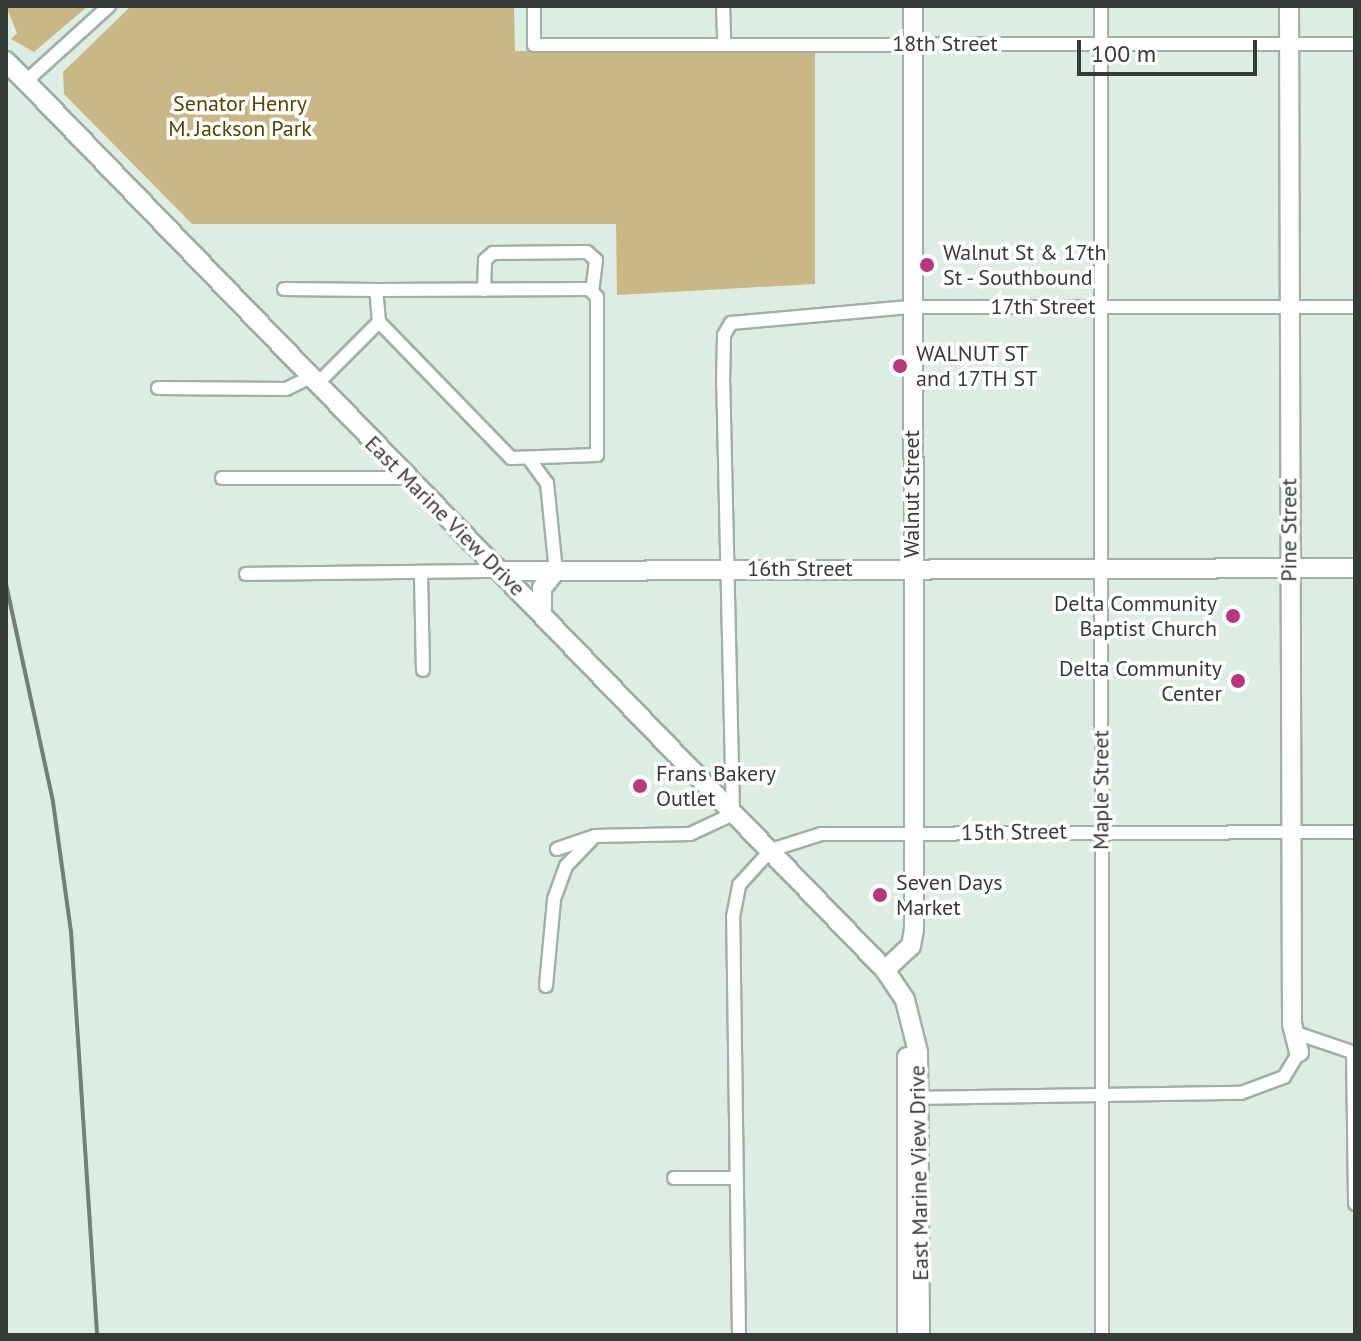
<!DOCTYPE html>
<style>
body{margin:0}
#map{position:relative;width:1361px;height:1341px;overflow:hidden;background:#deede3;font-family:"PT Sans",sans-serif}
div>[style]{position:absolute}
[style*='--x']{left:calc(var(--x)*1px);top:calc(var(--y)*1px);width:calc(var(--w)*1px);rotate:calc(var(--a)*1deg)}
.green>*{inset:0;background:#c9b886}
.roads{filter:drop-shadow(2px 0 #a1b0a7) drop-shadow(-2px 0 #a1b0a7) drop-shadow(0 2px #a1b0a7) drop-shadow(0 -2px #a1b0a7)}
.street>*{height:12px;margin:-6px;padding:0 6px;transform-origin:6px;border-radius:6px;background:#fff}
.secondary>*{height:18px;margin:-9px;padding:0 9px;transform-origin:9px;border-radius:9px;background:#fff}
.rail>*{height:4px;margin:-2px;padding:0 2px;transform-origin:2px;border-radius:2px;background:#747d77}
.dots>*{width:22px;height:22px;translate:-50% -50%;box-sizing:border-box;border:4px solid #fff;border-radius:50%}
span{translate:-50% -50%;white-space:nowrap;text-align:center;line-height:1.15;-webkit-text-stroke:7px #fff;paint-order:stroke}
.street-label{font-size:22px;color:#353b37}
.park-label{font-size:22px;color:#554300}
.poi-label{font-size:22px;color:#353b37}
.left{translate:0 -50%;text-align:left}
.right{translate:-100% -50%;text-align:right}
.frame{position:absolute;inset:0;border:8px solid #353b37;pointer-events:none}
.scale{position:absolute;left:1077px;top:40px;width:180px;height:36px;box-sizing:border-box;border:4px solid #353b37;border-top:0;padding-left:10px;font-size:24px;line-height:28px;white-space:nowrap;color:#353b37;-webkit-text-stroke:6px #fff;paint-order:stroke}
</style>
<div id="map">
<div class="green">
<i style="clip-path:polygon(6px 6px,88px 6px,34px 52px,11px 39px,17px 33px)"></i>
<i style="clip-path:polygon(131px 6px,514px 6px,515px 51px,815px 51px,815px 284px,617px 295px,616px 224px,192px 224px,64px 94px,63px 72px)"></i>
</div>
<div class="roads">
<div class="street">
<i style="--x:534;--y:6;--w:39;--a:90"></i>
<i style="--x:534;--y:45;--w:821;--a:-0.07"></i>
<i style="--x:723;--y:6;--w:38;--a:88"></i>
<i style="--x:1101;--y:6;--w:1329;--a:89.96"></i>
<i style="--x:24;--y:83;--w:115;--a:-42.2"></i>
<i style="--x:284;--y:289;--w:92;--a:0.6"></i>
<i style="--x:484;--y:290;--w:30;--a:-88"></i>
<i style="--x:485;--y:260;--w:11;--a:-41"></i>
<i style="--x:493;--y:253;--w:94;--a:-0.6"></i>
<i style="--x:587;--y:252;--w:12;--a:42"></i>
<i style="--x:596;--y:260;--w:31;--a:97"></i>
<i style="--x:316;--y:385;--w:89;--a:-45"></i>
<i style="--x:379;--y:322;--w:32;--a:-95"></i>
<i style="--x:376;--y:290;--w:213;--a:-0.3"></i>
<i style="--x:589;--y:289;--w:11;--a:45"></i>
<i style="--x:597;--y:297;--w:158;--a:90"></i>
<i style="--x:597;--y:455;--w:86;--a:178"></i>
<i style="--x:511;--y:458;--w:190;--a:-134.1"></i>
<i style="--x:158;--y:388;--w:128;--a:0.4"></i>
<i style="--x:286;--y:389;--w:25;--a:-26"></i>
<i style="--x:530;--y:460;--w:29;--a:54"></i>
<i style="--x:547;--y:483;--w:88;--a:84.2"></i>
<i style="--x:222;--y:478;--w:186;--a:0"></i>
<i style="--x:246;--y:574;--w:254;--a:-0.7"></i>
<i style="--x:421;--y:575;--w:95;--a:88.8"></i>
<i style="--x:557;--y:849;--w:40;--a:-18.9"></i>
<i style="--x:595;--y:836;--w:95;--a:-1.2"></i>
<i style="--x:690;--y:834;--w:47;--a:-24.9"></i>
<i style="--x:733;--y:814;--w:431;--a:-91.3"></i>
<i style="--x:723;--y:383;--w:48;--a:-88.8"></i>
<i style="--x:724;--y:335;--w:14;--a:-60"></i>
<i style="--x:731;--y:323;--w:182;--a:-5.1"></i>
<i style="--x:912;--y:307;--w:443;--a:0"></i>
<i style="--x:546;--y:986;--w:87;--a:-84.7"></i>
<i style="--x:554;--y:899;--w:35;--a:-70"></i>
<i style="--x:566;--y:866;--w:39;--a:-46"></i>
<i style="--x:1296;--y:1033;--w:62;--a:18.7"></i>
<i style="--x:1353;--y:1053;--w:151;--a:89.2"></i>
<i style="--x:912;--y:1098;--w:329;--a:-0.9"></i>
<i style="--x:1241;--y:1093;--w:46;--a:-20.4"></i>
<i style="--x:1284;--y:1077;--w:29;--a:-59"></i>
<i style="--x:674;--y:1178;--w:63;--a:0"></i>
<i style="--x:739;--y:1335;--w:418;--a:-90.8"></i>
<i style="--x:733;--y:917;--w:33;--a:-79"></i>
<i style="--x:739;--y:885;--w:47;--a:-47.6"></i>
<i style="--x:771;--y:850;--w:52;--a:-17.7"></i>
<i style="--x:821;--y:834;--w:534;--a:-0.21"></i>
</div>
<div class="secondary">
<i style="--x:1289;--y:6;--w:1018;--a:89.83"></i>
<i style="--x:1292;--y:1024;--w:29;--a:76"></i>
<i style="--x:6;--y:61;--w:1264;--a:45.96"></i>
<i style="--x:885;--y:970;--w:36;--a:56"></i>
<i style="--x:905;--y:1000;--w:54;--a:76"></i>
<i style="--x:918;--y:1052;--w:283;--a:89.6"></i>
<i style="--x:504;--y:571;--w:851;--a:-0.2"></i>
<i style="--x:542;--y:613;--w:25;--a:-90"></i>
<i style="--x:542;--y:588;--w:22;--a:-51"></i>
<i style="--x:885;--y:970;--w:35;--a:-43"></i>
<i style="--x:911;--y:946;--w:17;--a:-80"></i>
<i style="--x:914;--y:929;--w:923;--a:-90.06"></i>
<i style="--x:907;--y:1057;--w:278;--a:90"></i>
</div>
</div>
<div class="rail">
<i style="--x:6;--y:584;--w:223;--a:77.8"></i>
<i style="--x:53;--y:802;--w:130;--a:82.1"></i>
<i style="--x:71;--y:931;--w:405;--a:86.3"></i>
</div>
<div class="dots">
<i style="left:927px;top:265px;background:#ba367c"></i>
<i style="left:900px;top:366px;background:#ba367c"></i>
<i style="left:1233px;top:616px;background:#ba367c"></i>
<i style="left:1238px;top:681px;background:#ba367c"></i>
<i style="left:640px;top:786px;background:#ba367c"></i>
<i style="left:880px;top:895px;background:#ba367c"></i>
</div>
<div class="street-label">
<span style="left:945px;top:44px">18th Street</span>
<span style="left:1043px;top:307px">17th Street</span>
<span style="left:912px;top:494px;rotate:-90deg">Walnut Street</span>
<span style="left:445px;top:516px;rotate:45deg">East Marine View Drive</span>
<span style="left:1289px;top:530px;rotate:-90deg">Pine Street</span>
<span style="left:800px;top:569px">16th Street</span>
<span style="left:1101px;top:790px;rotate:-90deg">Maple Street</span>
<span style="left:1014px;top:832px;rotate:-1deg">15th Street</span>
<span style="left:919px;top:1173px;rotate:-91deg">East Marine View Drive</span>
</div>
<div class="park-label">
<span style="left:240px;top:116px">Senator Henry<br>M. Jackson Park</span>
</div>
<div class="poi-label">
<span class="left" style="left:943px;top:265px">Walnut St &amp; 17th<br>St - Southbound</span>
<span class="left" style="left:916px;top:366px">WALNUT ST<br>and 17TH ST</span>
<span class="right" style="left:1217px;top:616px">Delta Community<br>Baptist Church</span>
<span class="right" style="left:1222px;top:681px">Delta Community<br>Center</span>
<span class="left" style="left:656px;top:786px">Frans Bakery<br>Outlet</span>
<span class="left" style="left:896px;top:895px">Seven Days<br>Market</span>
</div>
<div class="frame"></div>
<div class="scale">100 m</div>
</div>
